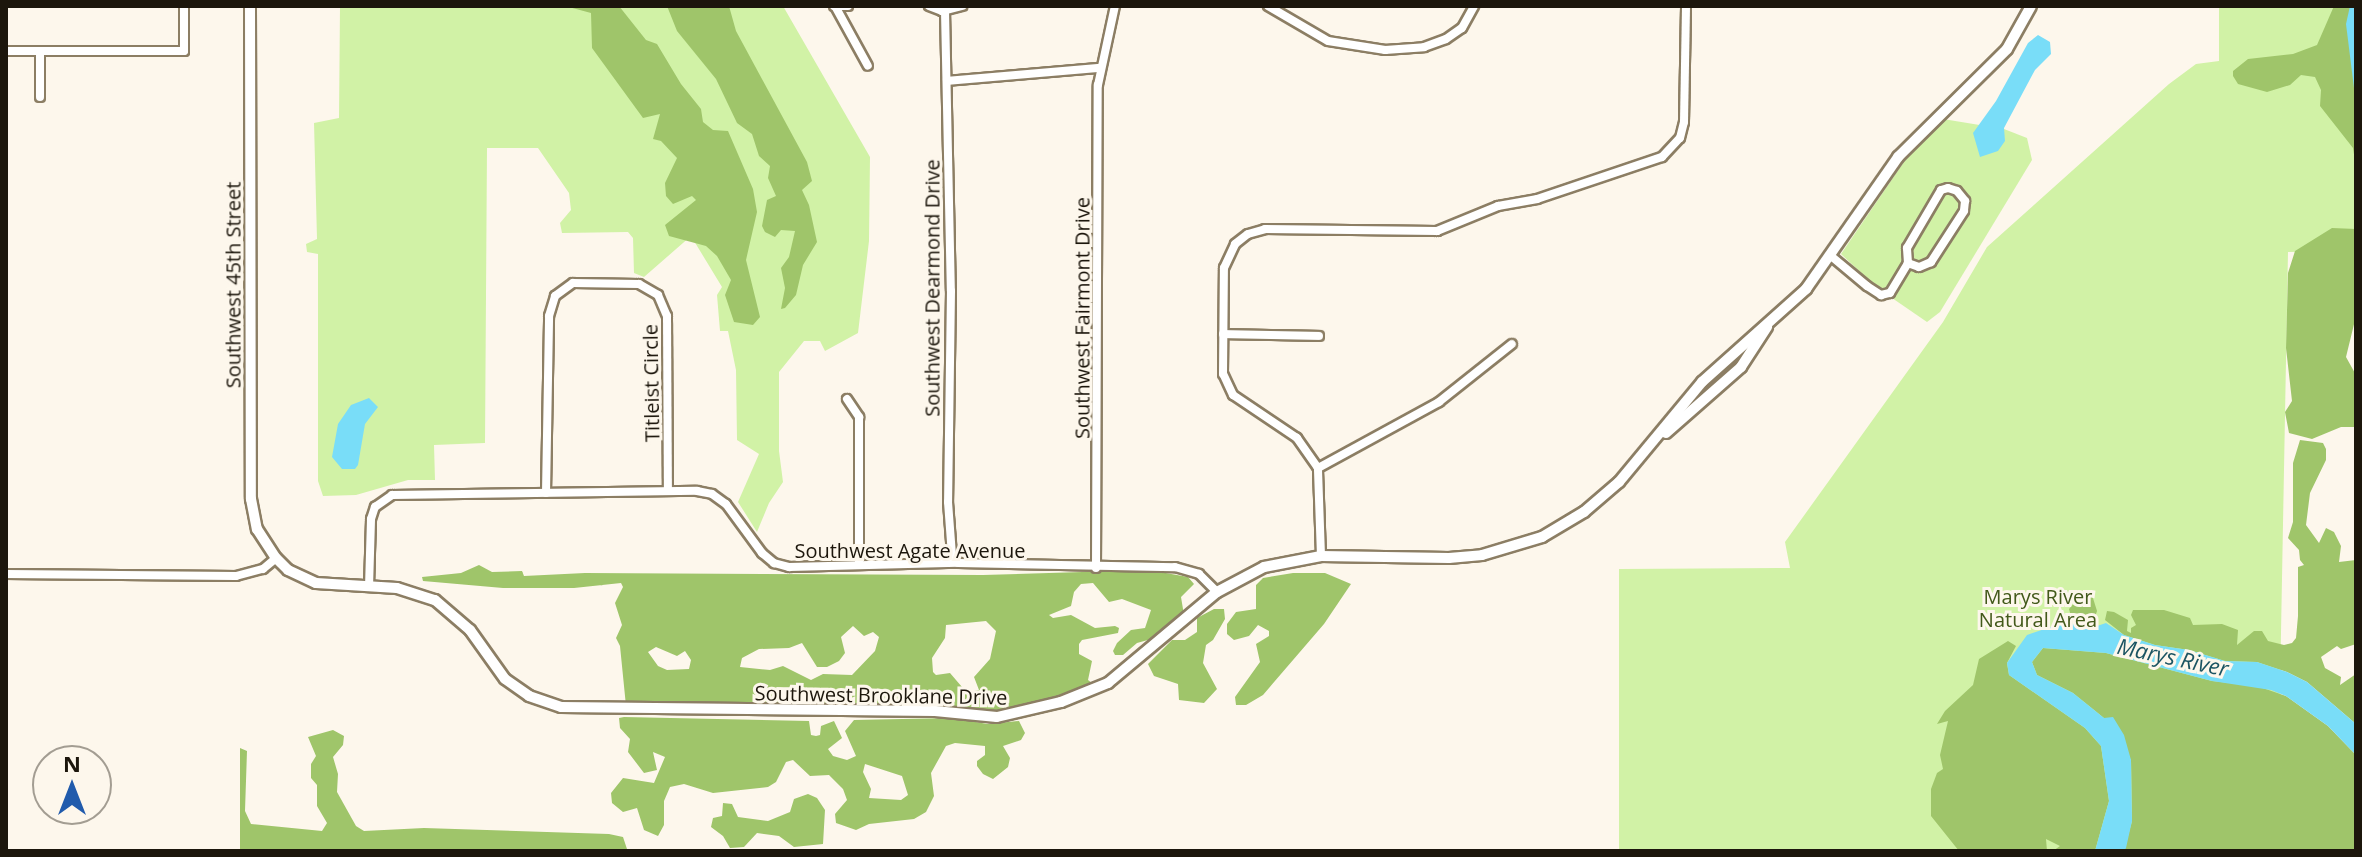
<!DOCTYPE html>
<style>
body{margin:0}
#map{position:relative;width:2362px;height:857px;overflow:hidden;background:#fdf7ec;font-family:"Open Sans",sans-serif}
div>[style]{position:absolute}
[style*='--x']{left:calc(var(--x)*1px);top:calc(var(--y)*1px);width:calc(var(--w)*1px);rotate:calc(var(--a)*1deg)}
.green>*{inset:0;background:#d1f2a6}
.forest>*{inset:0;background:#9fc56a}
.water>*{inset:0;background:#79ddf8}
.roads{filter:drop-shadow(2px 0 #8c7e64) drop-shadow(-2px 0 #8c7e64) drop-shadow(0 2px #8c7e64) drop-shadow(0 -2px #8c7e64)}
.minor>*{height:8px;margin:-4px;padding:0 4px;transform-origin:4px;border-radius:4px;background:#fff}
.tertiary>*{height:10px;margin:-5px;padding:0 5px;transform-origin:5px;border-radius:5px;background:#fff}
span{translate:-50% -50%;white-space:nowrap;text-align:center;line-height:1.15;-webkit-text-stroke:6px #fdf7ec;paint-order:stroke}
.street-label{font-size:20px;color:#1c160c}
.park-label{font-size:20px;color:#42591a}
.water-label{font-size:22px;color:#1b5462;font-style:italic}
.frame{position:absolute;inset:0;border:8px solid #1c160c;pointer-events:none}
.north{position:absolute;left:32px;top:745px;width:80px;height:80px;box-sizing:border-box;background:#fdf7ec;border:2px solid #a39d92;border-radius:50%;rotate:0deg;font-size:22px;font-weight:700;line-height:32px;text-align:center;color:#1c160c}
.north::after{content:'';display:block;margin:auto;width:28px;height:36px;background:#215bac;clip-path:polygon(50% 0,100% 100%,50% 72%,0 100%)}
</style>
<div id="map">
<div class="green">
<i style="clip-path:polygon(340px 6px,783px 6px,870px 157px,869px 241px,858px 333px,825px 351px,820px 341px,804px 341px,779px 372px,779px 451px,783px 482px,769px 503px,757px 532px,738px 502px,759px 454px,737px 440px,736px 370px,728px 331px,720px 331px,717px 295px,722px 287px,691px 236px,644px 277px,634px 273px,633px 238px,628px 232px,562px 233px,560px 223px,571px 210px,569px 193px,538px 148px,487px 148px,485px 443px,434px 445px,435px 480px,408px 480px,356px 495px,323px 496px,318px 481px,318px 254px,307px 252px,306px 244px,317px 239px,314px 123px,339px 118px)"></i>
<i style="clip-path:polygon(2219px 6px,2350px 6px,2356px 105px,2356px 251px,2288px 252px,2277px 851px,1619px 851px,1619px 569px,1790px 568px,1785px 542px,1943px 322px,1987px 247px,2169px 84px,2196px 64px,2219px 61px)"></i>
<i style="clip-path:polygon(1943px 119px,2004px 129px,2027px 138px,2032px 160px,1940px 312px,1927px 322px,1876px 287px,1841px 254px,1912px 150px)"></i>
</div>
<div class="forest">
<i style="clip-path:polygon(565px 6px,619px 6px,646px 40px,657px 44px,681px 84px,701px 109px,703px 122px,713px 130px,728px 131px,753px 189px,757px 212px,746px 260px,760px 317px,753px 325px,734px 322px,725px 295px,731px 280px,717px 256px,706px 246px,669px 236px,665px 225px,696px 200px,692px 196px,673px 204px,666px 196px,665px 183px,677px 158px,661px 141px,653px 139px,660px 114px,643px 118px,592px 48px,591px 13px)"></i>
<i style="clip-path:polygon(667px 6px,729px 6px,736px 31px,807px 162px,812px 181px,802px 190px,809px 205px,817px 242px,803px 265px,796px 295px,785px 308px,781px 309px,785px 288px,781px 268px,789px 257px,795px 231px,781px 230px,775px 237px,765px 232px,762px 226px,767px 200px,776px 196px,768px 178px,770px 166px,759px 156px,752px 134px,737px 123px,716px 79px,677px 31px)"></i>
<i style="clip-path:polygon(2334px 6px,2356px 6px,2356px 168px,2353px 148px,2320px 106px,2321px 90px,2315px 77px,2301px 75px,2290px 85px,2267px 92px,2238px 84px,2233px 76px,2233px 71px,2248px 59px,2293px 54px,2317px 45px)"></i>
<i style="clip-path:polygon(2332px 228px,2356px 229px,2356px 316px,2346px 357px,2356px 375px,2356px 427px,2341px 427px,2312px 439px,2289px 433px,2285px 412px,2292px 401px,2286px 348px,2288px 273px,2295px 251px)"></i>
<i style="clip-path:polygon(2300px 440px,2323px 443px,2326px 449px,2326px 460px,2310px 493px,2306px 525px,2319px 543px,2326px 528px,2334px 532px,2341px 546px,2339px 562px,2356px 560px,2356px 644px,2341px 649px,2337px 646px,2321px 657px,2325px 668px,2341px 677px,2340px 685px,2356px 674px,2356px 724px,2307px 682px,2287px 672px,2257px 662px,2225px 661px,2189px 650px,2155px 645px,2124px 635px,2105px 620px,2107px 611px,2114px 612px,2128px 620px,2127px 631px,2131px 633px,2131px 628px,2136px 625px,2131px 615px,2133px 610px,2164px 610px,2190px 618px,2193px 625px,2222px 624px,2238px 630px,2237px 645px,2254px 631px,2262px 631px,2268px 641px,2284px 645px,2292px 643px,2296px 638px,2298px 616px,2298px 567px,2304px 565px,2300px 560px,2299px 550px,2288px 538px,2293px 522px,2293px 463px)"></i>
<i style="clip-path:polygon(evenodd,479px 565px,492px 572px,522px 571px,524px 576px,585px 573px,983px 575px,1149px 570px,1188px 577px,1194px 584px,1181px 597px,1184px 615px,1155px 638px,1137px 643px,1123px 655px,1115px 655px,1113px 651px,1117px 643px,1131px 630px,1145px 628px,1151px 610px,1122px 599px,1109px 602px,1093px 583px,1081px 584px,1074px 592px,1071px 606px,1049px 615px,1053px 618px,1071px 615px,1095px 628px,1115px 626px,1119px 628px,1118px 633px,1082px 640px,1079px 644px,1079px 654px,1092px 661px,1088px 680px,1092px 683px,1078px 692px,1024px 708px,990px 711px,626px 706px,620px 646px,616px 638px,622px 625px,615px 603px,623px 587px,621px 583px,574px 588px,503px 588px,423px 581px,422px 577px,461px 573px,479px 565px,986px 621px,996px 631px,990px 659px,974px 677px,979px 690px,970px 692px,962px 687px,950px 673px,936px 675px,933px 672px,932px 658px,945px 638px,946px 625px,986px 621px,479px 565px,853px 626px,864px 636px,873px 632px,879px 637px,875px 651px,852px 675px,823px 674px,811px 680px,783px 666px,770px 670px,740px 667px,742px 658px,759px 649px,789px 648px,802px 643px,817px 667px,827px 667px,839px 661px,845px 653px,841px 637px,853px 626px,479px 565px,656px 647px,677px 656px,685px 651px,691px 660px,689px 669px,667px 670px,658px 666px,648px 652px,656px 647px)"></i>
<i style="clip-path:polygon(1293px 573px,1325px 573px,1351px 584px,1324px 624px,1263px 695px,1246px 705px,1236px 705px,1235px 697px,1260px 662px,1256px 644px,1269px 636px,1269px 631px,1258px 625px,1249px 636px,1234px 640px,1227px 634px,1227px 624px,1236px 612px,1256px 609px,1256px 585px,1263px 578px)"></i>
<i style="clip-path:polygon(2081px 595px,2092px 595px,2097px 611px,2095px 617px,2072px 620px,2069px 609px)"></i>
<i style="clip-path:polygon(1214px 609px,1224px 609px,1225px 619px,1213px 640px,1206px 645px,1203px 663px,1217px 689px,1204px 703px,1179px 700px,1178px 684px,1154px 676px,1148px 664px,1172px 640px,1185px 640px,1197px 632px,1197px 618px)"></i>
<i style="clip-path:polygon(2008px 641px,2016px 646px,2007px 663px,2009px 675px,2085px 728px,2101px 746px,2109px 801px,2095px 851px,2053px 851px,2060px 846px,2046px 839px,2047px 851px,1959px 851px,1931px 816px,1931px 789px,1937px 773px,1943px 769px,1940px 755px,1948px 721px,1937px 724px,1945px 711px,1973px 685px,1979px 659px)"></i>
<i style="clip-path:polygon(2043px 648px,2106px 653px,2212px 681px,2257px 686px,2286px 696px,2328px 726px,2356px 755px,2356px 851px,2124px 851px,2132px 821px,2131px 760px,2104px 718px,2073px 693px,2037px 675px,2032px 662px)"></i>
<i style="clip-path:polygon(evenodd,624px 717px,809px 721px,811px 735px,816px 736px,820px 735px,821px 726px,834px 721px,842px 738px,828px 749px,833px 756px,847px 760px,856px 756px,845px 731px,854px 720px,951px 718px,988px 724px,1019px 721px,1025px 733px,1021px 740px,1003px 746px,1010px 758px,1008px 767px,993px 779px,983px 774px,977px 766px,977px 761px,985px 755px,985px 746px,955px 743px,946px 746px,931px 773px,934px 796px,926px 812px,914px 819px,869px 824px,856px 830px,836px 823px,835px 814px,847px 800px,843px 789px,829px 775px,810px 776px,793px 760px,786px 762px,776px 782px,768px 787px,713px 793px,684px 784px,670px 787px,664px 801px,664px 825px,658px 836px,644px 830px,637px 808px,623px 812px,612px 803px,611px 793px,623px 778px,654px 783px,665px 757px,653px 752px,657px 770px,644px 773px,628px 752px,630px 739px,620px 728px,619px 718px,624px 717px,865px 764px,902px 776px,908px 795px,901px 800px,869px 798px,871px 789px,863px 772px,865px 764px)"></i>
<i style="clip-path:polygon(333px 730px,344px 736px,343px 745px,333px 757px,338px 774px,337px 792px,356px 826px,364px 831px,424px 828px,609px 834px,623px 837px,627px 849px,240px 851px,240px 748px,247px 751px,245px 811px,251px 824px,322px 831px,327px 823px,317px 806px,317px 785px,311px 778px,311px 764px,316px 756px,308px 737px)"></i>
<i style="clip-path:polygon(808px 794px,817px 798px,825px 810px,823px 844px,794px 847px,779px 836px,757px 833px,744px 847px,730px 848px,723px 836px,711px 827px,713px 818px,722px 816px,723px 803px,732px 804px,738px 817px,768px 821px,790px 812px,794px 799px)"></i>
</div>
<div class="water">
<i style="clip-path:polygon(2350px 6px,2356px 6px,2356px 104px,2346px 24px)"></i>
<i style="clip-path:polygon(2038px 35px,2050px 42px,2051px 54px,2035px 70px,2004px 128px,2005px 141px,1998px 151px,1980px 157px,1973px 133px,1996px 101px,2028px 43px)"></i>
<i style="clip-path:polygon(369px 398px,378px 407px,365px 424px,358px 465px,355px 469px,342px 469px,332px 457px,338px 424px,351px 405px)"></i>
<i style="clip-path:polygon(2065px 622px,2091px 628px,2106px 623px,2124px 635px,2155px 645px,2189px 650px,2225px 661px,2257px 662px,2287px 672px,2307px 682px,2356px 724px,2356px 755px,2328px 726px,2286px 696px,2271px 690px,2212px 681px,2106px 653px,2043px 648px,2032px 662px,2037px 675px,2073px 693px,2104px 718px,2113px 717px,2124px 735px,2131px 760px,2132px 821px,2126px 848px,2124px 851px,2095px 851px,2109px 801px,2101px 746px,2085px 728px,2009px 675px,2007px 663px,2027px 635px)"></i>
</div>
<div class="roads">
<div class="minor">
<i style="--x:834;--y:6;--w:14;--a:0"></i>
<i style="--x:835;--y:6;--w:68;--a:61.2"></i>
<i style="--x:929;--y:6;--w:14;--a:21"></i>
<i style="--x:942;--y:11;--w:21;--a:-14"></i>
<i style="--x:1268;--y:6;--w:69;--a:30.3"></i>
<i style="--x:1328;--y:41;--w:58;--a:9"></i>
<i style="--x:1385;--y:50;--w:39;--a:-4"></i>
<i style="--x:1424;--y:47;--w:23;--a:-20"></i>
<i style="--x:1446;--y:39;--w:19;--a:-35"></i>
<i style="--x:1462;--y:28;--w:25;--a:-61"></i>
<i style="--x:945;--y:11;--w:280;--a:88.8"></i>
<i style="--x:951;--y:291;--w:211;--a:90.8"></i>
<i style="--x:948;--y:502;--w:53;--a:85.7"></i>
<i style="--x:952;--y:555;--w:9;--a:49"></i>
<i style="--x:6;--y:51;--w:178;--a:0"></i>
<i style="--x:184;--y:51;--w:45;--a:-90"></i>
<i style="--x:947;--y:81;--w:153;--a:-4.9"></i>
<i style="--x:40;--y:97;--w:46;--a:-90"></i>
<i style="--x:1831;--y:256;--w:47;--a:39.8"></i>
<i style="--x:1867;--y:286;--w:17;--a:33"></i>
<i style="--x:1881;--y:295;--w:9;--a:-13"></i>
<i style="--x:1890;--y:293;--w:35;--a:-59"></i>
<i style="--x:1908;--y:263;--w:15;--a:-94"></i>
<i style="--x:1907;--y:248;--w:67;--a:-59.6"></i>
<i style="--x:1941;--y:190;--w:7;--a:-16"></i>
<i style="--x:1948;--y:188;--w:9;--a:18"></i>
<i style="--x:1957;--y:191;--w:13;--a:51"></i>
<i style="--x:1965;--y:201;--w:10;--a:96"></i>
<i style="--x:1964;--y:211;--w:61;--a:122.9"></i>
<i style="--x:1931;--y:262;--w:13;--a:157"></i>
<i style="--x:1919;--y:267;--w:12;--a:-160"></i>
<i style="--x:1223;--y:334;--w:96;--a:1.2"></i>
<i style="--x:847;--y:399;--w:22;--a:56"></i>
<i style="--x:859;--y:417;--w:148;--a:90"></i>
<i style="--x:1318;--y:468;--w:138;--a:-28.6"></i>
<i style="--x:1439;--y:402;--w:93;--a:-38.5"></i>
<i style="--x:546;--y:493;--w:177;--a:-89"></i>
<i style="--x:549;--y:316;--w:21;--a:-73"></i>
<i style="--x:555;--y:296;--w:22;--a:-36"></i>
<i style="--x:573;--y:283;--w:66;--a:0.9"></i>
<i style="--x:639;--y:284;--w:22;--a:30"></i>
<i style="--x:658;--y:295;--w:23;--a:67"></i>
<i style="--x:667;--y:316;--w:175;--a:89.7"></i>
<i style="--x:1321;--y:556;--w:88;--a:-92"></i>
<i style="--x:1318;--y:468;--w:37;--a:-125"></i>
<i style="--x:1297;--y:438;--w:77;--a:-146.1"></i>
<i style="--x:1233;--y:395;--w:23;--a:-115"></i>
<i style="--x:1223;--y:374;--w:106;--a:-89.5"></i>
<i style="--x:1224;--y:268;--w:26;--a:-65"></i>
<i style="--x:1235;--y:244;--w:16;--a:-38"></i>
<i style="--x:1248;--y:234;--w:18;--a:-16"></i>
<i style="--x:1265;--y:229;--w:172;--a:0.7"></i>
<i style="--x:1437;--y:231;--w:66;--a:-22.3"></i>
<i style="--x:1498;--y:206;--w:40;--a:-10"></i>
<i style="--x:1537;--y:199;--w:132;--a:-18.6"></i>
<i style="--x:1662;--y:157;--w:26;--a:-47"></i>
<i style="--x:1680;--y:138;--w:16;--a:-76"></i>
<i style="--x:1684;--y:122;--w:116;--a:-89"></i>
<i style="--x:1096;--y:568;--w:483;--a:-89.8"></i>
<i style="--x:1098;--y:85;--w:81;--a:-77.9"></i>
<i style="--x:6;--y:574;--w:230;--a:0.5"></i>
<i style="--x:236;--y:576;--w:28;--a:-15"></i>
<i style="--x:263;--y:569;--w:17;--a:-40"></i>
<i style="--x:369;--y:587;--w:68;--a:-88.3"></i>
<i style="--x:371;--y:519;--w:13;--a:-72"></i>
<i style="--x:375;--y:507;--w:21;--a:-35"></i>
<i style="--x:392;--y:495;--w:305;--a:-0.8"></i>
<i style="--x:697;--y:491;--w:15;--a:11"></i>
<i style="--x:712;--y:494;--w:17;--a:36"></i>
<i style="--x:726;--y:504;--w:61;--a:53.7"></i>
<i style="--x:762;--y:553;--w:16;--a:40"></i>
<i style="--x:774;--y:563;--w:16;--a:15"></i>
<i style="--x:789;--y:567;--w:169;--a:-1.4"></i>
<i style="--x:958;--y:563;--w:217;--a:1.1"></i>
<i style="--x:1175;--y:567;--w:25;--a:16"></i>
<i style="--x:1199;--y:574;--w:25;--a:45"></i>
</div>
<div class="tertiary">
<i style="--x:250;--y:6;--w:493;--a:89.9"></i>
<i style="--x:251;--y:499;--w:31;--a:79"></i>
<i style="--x:257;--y:529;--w:35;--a:57"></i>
<i style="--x:276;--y:558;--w:17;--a:45"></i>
<i style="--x:288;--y:570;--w:31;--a:25"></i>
<i style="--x:316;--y:583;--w:81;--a:3.5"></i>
<i style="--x:397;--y:588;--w:40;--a:18"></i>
<i style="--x:435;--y:600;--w:46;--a:40.6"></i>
<i style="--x:470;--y:630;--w:60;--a:54.5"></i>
<i style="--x:505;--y:679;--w:29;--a:35"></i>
<i style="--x:529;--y:696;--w:34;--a:19"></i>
<i style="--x:561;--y:707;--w:374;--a:0.6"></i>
<i style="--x:935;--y:711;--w:62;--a:5.5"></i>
<i style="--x:997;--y:717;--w:66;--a:-13.2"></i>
<i style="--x:1061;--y:702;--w:51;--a:-22"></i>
<i style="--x:1108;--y:683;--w:142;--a:-39.9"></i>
<i style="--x:1217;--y:592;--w:53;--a:-28"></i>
<i style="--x:1264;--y:567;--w:58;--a:-10.9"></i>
<i style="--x:1321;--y:556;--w:128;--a:0.9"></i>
<i style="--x:1449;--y:558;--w:33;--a:-5"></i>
<i style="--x:1482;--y:555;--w:63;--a:-16.7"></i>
<i style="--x:1542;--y:537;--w:49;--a:-30.8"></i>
<i style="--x:1584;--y:512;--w:46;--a:-40.6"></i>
<i style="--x:1619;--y:482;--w:130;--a:-50.3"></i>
<i style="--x:1702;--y:382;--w:140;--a:-41.8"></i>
<i style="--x:1806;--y:289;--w:161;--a:-55.1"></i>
<i style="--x:1898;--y:157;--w:153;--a:-44.7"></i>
<i style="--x:2007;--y:49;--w:49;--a:-60.8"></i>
<i style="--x:1666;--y:433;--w:100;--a:-41.3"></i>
<i style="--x:1741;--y:367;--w:48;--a:-57"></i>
</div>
</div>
<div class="street-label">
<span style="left:233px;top:285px;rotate:-90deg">Southwest 45th Street</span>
<span style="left:932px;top:288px;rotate:-90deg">Southwest Dearmond Drive</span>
<span style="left:1082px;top:318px;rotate:-90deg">Southwest Fairmont Drive</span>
<span style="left:651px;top:383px;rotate:-91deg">Titleist Circle</span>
<span style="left:910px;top:550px">Southwest Agate Avenue</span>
<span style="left:881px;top:695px;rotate:1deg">Southwest Brooklane Drive</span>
</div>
<div class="park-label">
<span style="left:2038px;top:608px">Marys River<br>Natural Area</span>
</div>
<div class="water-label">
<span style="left:2173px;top:657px;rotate:12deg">Marys River</span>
</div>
<div class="frame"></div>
<div class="north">N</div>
</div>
